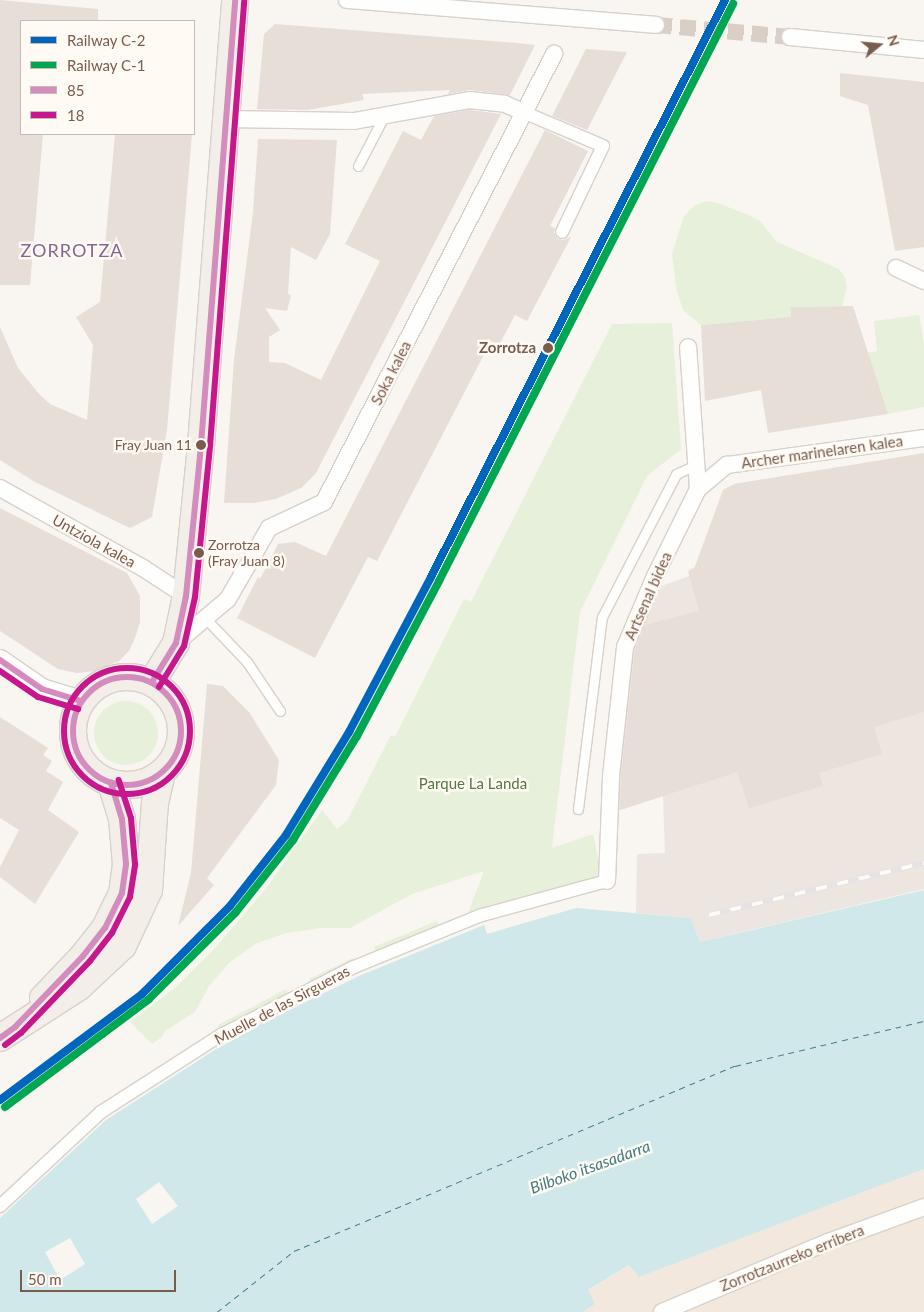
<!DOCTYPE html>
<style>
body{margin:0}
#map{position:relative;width:924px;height:1312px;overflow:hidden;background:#f9f5f0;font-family:Lato,sans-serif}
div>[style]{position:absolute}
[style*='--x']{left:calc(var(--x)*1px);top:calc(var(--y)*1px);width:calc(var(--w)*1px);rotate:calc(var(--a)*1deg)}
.residential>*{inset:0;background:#f2e8de}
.industrial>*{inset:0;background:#ede5e0}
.green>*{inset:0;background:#e7f0db}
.round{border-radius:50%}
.water>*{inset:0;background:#d0e8ea}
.pier>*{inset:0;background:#f9f5f0}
.ferry>*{height:1px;margin-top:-0.5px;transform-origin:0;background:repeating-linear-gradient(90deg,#437c86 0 6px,transparent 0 11px)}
.building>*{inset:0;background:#e6ded7}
.minor-tunnel>*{height:16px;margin-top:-8px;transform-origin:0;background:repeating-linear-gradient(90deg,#d9cfc7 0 16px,transparent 0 24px)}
.roads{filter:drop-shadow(1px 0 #d7d1cb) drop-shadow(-1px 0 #d7d1cb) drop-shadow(0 1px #d7d1cb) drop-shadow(0 -1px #d7d1cb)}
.service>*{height:9px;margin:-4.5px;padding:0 4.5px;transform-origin:4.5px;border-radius:4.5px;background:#fefefd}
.pedestrian>*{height:12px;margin:-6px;padding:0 6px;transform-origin:6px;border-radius:6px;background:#fefefd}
.minor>*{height:16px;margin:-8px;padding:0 8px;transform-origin:8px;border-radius:8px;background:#fefefd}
.tertiary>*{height:20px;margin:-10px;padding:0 10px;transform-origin:10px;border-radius:10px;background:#fefefd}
.primary>*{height:26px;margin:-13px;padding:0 13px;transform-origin:13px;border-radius:13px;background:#f3eee8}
.primary>.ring{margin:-13px;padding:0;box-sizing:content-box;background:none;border:26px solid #f3eee8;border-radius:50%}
.rail>*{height:5.5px;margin-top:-2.75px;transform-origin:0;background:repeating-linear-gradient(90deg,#fffaf3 0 11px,#e6e3e7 0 22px);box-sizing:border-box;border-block:1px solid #e6e3e7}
.bus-1>*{height:6px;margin:-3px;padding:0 3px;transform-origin:3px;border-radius:3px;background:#d38cbd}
.bus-1>.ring{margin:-3px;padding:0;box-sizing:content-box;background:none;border:6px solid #d38cbd;border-radius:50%}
.bus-2>*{height:6px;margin:-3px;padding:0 3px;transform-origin:3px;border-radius:3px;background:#c6178d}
.bus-2>.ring{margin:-3px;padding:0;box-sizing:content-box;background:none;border:6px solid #c6178d;border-radius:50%}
.rail-1>*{height:8px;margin:-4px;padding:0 4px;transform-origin:4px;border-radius:4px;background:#0065bd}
.rail-2>*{height:8px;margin:-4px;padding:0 4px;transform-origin:4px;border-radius:4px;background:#00a651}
.dots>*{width:14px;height:14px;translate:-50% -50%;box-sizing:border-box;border:2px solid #fffaf3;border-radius:50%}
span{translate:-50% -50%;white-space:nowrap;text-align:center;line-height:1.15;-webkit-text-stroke:5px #fffaf3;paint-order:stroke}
.bus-label{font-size:14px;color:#7a5c4d}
.right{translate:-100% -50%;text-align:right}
.left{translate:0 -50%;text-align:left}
.stop-label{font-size:15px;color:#7a5c4d;font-weight:700}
.street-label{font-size:15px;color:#7a5c4d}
.park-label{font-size:15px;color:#537a41}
.water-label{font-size:16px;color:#437c86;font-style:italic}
.quarter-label{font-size:18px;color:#846695;letter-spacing:1px}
.legend{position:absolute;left:20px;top:20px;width:175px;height:115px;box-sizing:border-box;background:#fffaf3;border:1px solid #cabbb1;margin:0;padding:6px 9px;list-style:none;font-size:15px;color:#7a5c4d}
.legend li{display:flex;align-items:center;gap:10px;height:25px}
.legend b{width:25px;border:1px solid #cabbb1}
.north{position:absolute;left:854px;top:20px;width:50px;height:50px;-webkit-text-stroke:4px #fffaf3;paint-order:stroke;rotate:73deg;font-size:14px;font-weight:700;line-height:20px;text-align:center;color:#7a5c4d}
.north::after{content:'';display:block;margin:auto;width:18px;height:22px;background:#7a5c4d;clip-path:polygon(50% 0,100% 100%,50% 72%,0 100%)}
.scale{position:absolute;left:20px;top:1270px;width:156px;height:22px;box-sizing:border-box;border:2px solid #7a5c4d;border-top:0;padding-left:6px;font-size:15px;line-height:18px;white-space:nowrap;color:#7a5c4d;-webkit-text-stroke:4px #fffaf3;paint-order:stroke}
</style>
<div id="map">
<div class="residential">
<i style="clip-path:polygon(924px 1169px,924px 1312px,583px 1312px,595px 1304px,587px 1291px,629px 1265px,639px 1277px)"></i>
</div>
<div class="industrial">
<i style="clip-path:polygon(924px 453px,924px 889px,700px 942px,691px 918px,636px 913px,637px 854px,665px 853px,663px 796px,617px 811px,630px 649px,656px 588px,689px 576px,689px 570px)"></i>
</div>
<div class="green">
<i style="clip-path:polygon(706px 201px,718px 203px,746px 214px,760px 221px,777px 242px,839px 269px,845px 277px,847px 287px,842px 306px,790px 307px,791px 317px,701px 325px,683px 310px,676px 288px,672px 254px,684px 216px,694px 206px)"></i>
<i style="clip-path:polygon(919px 315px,924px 344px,924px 407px,888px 414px,867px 353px,877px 351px,874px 321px)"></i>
<i style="clip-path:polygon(672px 323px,681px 449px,647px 476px,580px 612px,552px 848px,593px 834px,602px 876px,470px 916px,468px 913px,484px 871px,412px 894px,350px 928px,321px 928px,286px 933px,255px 944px,229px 963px,209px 986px,195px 1012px,165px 1031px,162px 1037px,152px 1044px,130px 1022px,175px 988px,216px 947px,264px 891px,322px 810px,337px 829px,347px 821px,391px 735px,395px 737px,464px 599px,471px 602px,612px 324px)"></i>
<i class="round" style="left:94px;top:701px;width:64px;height:64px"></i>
<i style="clip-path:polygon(437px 921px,440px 927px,377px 954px,374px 947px)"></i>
<i style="clip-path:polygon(353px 958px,356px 963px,312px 985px,309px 979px)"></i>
<i style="clip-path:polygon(286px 989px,289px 994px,220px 1030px,218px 1025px)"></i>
</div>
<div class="water">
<i style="clip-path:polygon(924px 890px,924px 1169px,639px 1277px,629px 1265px,588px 1290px,595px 1304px,583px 1312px,0 1312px,0 1218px,106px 1120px,238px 1035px,359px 976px,484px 925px,487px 934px,576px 908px,691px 918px,700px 942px)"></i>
</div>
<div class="pier">
<i style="clip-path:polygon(159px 1182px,178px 1206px,152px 1224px,136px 1199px)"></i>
<i style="clip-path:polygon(70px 1238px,85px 1264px,60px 1280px,45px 1252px)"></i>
</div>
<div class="ferry">
<i style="--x:217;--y:1312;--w:98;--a:-38.4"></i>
<i style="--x:294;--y:1251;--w:478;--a:-22.8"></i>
<i style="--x:735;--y:1066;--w:194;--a:-13.4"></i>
</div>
<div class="building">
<i style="clip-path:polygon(0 0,98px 9px,98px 21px,21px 21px,21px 134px,43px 134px,30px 285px,0 285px)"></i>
<i style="clip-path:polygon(275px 24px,517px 43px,535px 45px,510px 95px,470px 90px,448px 94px,450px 90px,362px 94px,364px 100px,308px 110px,257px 109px,264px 34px)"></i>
<i style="clip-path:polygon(586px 49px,627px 52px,587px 130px,552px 116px)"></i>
<i style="clip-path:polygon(840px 73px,924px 82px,924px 247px,895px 251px,868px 105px,840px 96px)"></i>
<i style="clip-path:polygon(469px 110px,501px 114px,316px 473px,301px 488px,276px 499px,254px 503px,224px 503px,234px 360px,253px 212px,258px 139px,337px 140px,330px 234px,316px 260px,291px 247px,288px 294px,291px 295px,287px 311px,265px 308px,280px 330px,269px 337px,269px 362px,285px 363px,321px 380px,380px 261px,345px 244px,403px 131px,421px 140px,434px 116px)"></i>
<i style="clip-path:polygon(545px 130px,588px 151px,550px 226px,555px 228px,554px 233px,558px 239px,563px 240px,571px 237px,527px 321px,515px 315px,499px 345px,491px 341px,377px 561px,368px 557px,315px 658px,237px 618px,258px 577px,260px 579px,278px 544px,295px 542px,326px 556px)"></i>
<i style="clip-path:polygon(115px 134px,192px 134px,167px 430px,152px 517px,130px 528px,35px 482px,0 460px,0 327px,18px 368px,39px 394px,50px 404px,87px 420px,93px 345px,76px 317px,100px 302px)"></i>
<i style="clip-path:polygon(853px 306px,888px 414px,768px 433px,761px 390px,705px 401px,701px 325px,791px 317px,790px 307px)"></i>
<i style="clip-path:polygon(924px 453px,924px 712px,874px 727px,882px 754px,819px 773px,823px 786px,749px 808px,737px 772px,620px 810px,621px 777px,635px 650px,645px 625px,699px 611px,688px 571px,694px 569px,723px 490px,734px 484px)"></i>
<i style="clip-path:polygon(0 508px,127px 573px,140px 596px,140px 622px,135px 638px,129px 651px,119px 661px,95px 671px,77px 673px,58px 669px,0 631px)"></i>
<i style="clip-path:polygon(207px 684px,223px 686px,249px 712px,279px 760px,276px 785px,207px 878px,214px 885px,178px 926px,191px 873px)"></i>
<i style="clip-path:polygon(0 717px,48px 748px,43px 755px,52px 761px,46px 771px,63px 782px,48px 810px,79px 832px,35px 904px,0 877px,0 867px,19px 830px,0 818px)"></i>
</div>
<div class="minor-tunnel">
<i style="--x:656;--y:25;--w:135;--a:5.1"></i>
</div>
<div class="roads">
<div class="service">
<i style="--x:358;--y:166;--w:56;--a:-62.5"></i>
<i style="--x:206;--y:619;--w:59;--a:46.4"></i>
<i style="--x:247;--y:662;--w:59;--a:56"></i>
<i style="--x:578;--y:809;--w:193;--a:-82.9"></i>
<i style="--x:602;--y:617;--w:161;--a:-62.6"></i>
<i style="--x:676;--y:474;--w:21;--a:-25"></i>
</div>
<div class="pedestrian">
<i style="--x:523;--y:112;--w:87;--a:23"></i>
<i style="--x:603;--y:146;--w:95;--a:115.5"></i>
<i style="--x:0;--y:1206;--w:138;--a:-42.9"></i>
<i style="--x:101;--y:1112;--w:143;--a:-32.7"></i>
<i style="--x:221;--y:1035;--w:149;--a:-27.1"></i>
<i style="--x:354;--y:967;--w:135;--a:-22.2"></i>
<i style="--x:479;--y:916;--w:133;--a:-15.3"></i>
</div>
<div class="minor">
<i style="--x:347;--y:0;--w:310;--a:4.6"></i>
<i style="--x:790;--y:37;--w:135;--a:5.5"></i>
<i style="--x:226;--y:119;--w:128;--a:0.9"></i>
<i style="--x:354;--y:121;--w:117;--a:-10.3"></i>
<i style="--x:469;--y:100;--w:36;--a:6"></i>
<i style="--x:505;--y:104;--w:20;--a:24"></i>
<i style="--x:896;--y:268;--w:31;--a:25"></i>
<i style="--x:0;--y:488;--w:164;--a:29.2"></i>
<i style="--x:143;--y:568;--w:51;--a:33.1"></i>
<i style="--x:698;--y:489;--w:38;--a:-40"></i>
<i style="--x:727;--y:465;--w:199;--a:-7.8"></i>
<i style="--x:176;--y:643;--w:68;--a:-40.2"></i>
<i style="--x:228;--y:599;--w:82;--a:-60"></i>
<i style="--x:269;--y:528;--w:61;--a:-25.3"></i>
<i style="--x:324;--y:502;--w:504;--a:-62.82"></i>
<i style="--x:607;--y:881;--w:105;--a:-87.8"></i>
<i style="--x:611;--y:776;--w:130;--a:-83.8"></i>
<i style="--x:625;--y:647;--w:77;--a:-67.1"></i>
<i style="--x:655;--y:576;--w:97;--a:-63.7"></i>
<i style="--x:698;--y:489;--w:142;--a:-94"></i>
<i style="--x:662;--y:1312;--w:180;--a:-22.9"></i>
<i style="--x:828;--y:1242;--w:102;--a:-20"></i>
</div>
<div class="tertiary">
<i style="--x:0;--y:660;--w:51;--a:34.6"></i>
<i style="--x:42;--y:689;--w:41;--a:17.1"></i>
</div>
<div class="primary">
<i class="ring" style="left:73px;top:677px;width:82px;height:82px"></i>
<i style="--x:152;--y:682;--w:46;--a:-58.4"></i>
<i style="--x:176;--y:643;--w:48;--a:-78"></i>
<i style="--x:186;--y:596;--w:152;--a:-84.3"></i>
<i style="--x:201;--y:445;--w:446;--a:-85.6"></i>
<i style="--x:43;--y:998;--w:58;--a:-46.4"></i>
<i style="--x:83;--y:956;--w:36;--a:-52"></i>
<i style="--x:105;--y:928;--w:39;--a:-64"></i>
<i style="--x:122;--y:893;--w:29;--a:-82"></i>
<i style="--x:126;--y:864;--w:45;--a:-95.1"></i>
<i style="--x:122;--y:819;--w:38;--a:-107"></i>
<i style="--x:0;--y:1038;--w:94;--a:-32.8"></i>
<i style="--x:79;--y:987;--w:60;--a:-43"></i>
<i style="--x:123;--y:946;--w:62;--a:-65.1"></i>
<i style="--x:149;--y:890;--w:87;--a:-86.1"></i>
<i style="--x:155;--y:803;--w:31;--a:-77"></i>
</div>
</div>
<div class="rail">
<i style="--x:709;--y:915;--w:221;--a:-13.6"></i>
</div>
<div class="bus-1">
<i style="--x:0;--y:660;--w:51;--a:34.6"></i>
<i style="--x:42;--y:689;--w:41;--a:17.1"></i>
<i class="ring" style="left:73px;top:677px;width:102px;height:102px"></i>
<i style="--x:152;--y:682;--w:46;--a:-58.4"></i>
<i style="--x:176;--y:643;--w:48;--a:-78"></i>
<i style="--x:186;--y:596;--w:152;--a:-84.3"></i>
<i style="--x:201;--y:445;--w:446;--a:-85.6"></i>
<i style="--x:0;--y:1038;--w:19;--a:-36"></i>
<i style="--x:15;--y:1027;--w:98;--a:-46.2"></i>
<i style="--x:83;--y:956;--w:36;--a:-52"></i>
<i style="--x:105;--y:928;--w:39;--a:-64"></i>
<i style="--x:122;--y:893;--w:29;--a:-82"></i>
<i style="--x:126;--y:864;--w:45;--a:-95.1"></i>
<i style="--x:122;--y:819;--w:38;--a:-107"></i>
</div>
<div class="bus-2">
<i class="ring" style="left:64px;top:668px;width:120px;height:120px"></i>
<i style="--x:0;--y:671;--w:46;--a:34.4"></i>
<i style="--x:38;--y:697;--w:42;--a:16.7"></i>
<i style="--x:159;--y:687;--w:48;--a:-58.6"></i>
<i style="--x:184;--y:646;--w:50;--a:-77.3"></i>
<i style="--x:195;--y:597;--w:152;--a:-84.3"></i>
<i style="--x:210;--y:446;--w:446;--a:-85.6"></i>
<i style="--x:5;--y:1045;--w:20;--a:-37"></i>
<i style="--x:21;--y:1033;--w:100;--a:-46.2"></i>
<i style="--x:90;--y:961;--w:36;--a:-52"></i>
<i style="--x:112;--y:933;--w:40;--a:-63.4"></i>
<i style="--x:130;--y:897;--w:33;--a:-81"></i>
<i style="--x:135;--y:864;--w:46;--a:-95"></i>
<i style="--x:131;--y:818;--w:40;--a:-108"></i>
</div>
<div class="rail-1">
<i style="--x:0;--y:1100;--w:177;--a:-36.7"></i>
<i style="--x:142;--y:994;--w:124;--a:-45"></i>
<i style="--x:230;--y:906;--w:90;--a:-51.7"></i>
<i style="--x:286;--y:835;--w:121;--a:-58.5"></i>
<i style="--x:349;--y:732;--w:175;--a:-62.1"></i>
<i style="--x:431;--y:577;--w:648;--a:-63"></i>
</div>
<div class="rail-2">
<i style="--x:5;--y:1107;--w:179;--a:-36.8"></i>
<i style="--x:148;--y:1000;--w:124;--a:-45"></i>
<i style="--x:236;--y:912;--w:92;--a:-51.6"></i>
<i style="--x:293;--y:840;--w:122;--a:-58.4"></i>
<i style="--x:357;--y:736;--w:175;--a:-62.1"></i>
<i style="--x:439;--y:581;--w:648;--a:-63"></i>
</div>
<div class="dots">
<i style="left:548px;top:348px;background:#7a5c4d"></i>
<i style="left:201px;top:445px;background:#7a5c4d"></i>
<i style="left:199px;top:553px;background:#7a5c4d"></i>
</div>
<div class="bus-label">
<span class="right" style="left:192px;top:445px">Fray Juan 11</span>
<span class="left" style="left:208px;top:553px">Zorrotza<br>(Fray Juan 8)</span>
</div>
<div class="stop-label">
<span class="right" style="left:536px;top:348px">Zorrotza</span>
</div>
<div class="street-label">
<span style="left:391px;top:373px;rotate:-63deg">Soka kalea</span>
<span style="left:822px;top:452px;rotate:-8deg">Archer marinelaren kalea</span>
<span style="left:94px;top:541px;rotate:29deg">Untziola kalea</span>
<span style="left:648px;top:596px;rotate:-66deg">Artsenal bidea</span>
<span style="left:282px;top:1005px;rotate:-28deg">Muelle de las Sirgueras</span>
<span style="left:792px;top:1258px;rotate:-22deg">Zorrotzaurreko erribera</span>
</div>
<div class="park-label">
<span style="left:473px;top:784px">Parque La Landa</span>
</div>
<div class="water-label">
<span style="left:590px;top:1167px;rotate:-20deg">Bilboko itsasadarra</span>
</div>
<div class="quarter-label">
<span style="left:72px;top:250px">ZORROTZA</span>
</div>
<ul class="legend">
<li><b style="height:6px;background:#0065bd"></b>Railway C-2</li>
<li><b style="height:6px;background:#00a651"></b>Railway C-1</li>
<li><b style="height:6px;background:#d38cbd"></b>85</li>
<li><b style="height:6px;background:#c6178d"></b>18</li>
</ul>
<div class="north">N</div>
<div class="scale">50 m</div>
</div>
